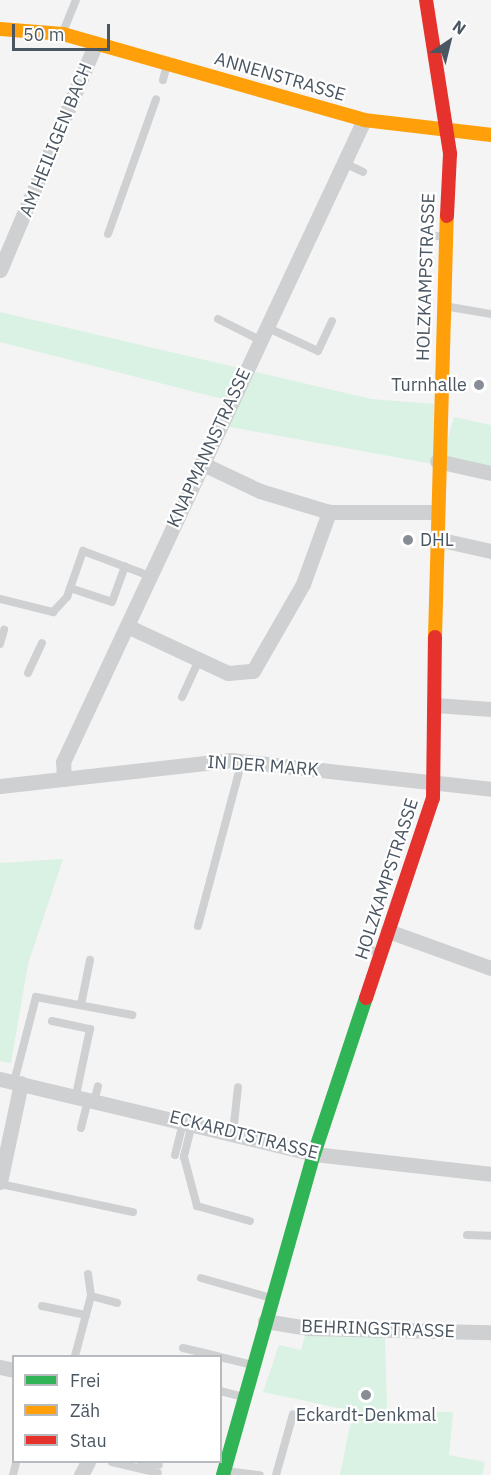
<!DOCTYPE html>
<meta charset="utf-8">
<style>
body{margin:0}
#map{position:relative;width:491px;height:1475px;overflow:hidden;background:#f4f4f4;font-family:"IBM Plex Sans",sans-serif}
div>[style]{position:absolute}
[style*='--x']{left:calc(var(--x)*1px);top:calc(var(--y)*1px);width:calc(var(--w)*1px);rotate:calc(var(--a)*1deg)}
.green>*{inset:0;background:#d9f2e3}
.lane>*{height:8px;margin:-4px;padding:0 4px;transform-origin:4px;border-radius:4px;background:#ced0d2}
.street>*{height:15px;margin:-7.5px;padding:0 7.5px;transform-origin:7.5px;border-radius:7.5px;background:#ced0d2}
.fast>*{height:14px;margin:-7px;padding:0 7px;transform-origin:7px;border-radius:7px;background:#30b455}
.slow>*{height:14px;margin:-7px;padding:0 7px;transform-origin:7px;border-radius:7px;background:#ff9f0a}
.jam>*{height:14px;margin:-7px;padding:0 7px;transform-origin:7px;border-radius:7px;background:#e5322d}
.dots>*{width:16px;height:16px;translate:-50% -50%;box-sizing:border-box;border:3px solid #fff;border-radius:50%}
span{translate:-50% -50%;white-space:nowrap;text-align:center;line-height:1.15;-webkit-text-stroke:4.5px #fff;paint-order:stroke}
.street-label{font-size:18px;color:#4a5661}
.poi-label{font-size:18px;color:#4a5661}
.right{translate:-100% -50%;text-align:right}
.left{translate:0 -50%;text-align:left}
.legend{position:absolute;left:12px;top:1355px;width:210px;height:108px;box-sizing:border-box;background:#fff;border:2px solid #b7bbc0;margin:0;padding:8px 10px;list-style:none;font-size:18px;color:#4a5661}
.legend li{display:flex;align-items:center;gap:12px;height:30px}
.legend b{width:30px;border:2px solid #b7bbc0}
.north{position:absolute;left:419px;top:12px;width:60px;height:60px;-webkit-text-stroke:4px #fff;paint-order:stroke;rotate:35deg;font-size:16px;font-weight:700;line-height:24px;text-align:center;color:#4a5661}
.north::after{content:'';display:block;margin:auto;width:21px;height:27px;background:#4a5661;clip-path:polygon(50% 0,100% 100%,50% 72%,0 100%)}
.scale{position:absolute;left:12px;top:24px;width:98px;height:27px;box-sizing:border-box;border:3px solid #4a5661;border-top:0;padding-left:8px;font-size:18px;line-height:21px;white-space:nowrap;color:#4a5661;-webkit-text-stroke:4px #fff;paint-order:stroke}
</style>
<div id="map">
<div class="green">
<i style="clip-path:polygon(0 312px,371px 399px,434px 404px,433px 464px,225px 426px,238px 403px,0 342px)"></i>
<i style="clip-path:polygon(454px 417px,491px 425px,491px 467px,443px 456px)"></i>
<i style="clip-path:polygon(63px 859px,28px 964px,11px 1063px,0 1061px,0 863px)"></i>
<i style="clip-path:polygon(305px 1336px,385px 1337px,387px 1411px,453px 1412px,449px 1455px,485px 1462px,482px 1475px,340px 1475px,353px 1411px,263px 1392px,279px 1345px,301px 1350px)"></i>
</div>
<div class="lane">
<i style="--x:63;--y:32;--w:35;--a:-68"></i>
<i style="--x:163;--y:80;--w:16;--a:-76"></i>
<i style="--x:344;--y:163;--w:21;--a:25"></i>
<i style="--x:108;--y:234;--w:143;--a:-70.4"></i>
<i style="--x:432;--y:236;--w:13;--a:0"></i>
<i style="--x:444;--y:306;--w:48;--a:9.7"></i>
<i style="--x:218;--y:319;--w:47;--a:26.6"></i>
<i style="--x:266;--y:327;--w:57;--a:24.8"></i>
<i style="--x:318;--y:351;--w:33;--a:-65"></i>
<i style="--x:70;--y:588;--w:44;--a:18.4"></i>
<i style="--x:112;--y:602;--w:38;--a:-70"></i>
<i style="--x:0;--y:599;--w:55;--a:13.8"></i>
<i style="--x:53;--y:612;--w:21;--a:-47"></i>
<i style="--x:67;--y:597;--w:49;--a:-70.8"></i>
<i style="--x:83;--y:551;--w:72;--a:20.5"></i>
<i style="--x:0;--y:644;--w:15;--a:-74"></i>
<i style="--x:28;--y:673;--w:33;--a:-65"></i>
<i style="--x:182;--y:697;--w:41;--a:-65.3"></i>
<i style="--x:198;--y:926;--w:171;--a:-75.1"></i>
<i style="--x:366;--y:948;--w:15;--a:20"></i>
<i style="--x:81;--y:1005;--w:46;--a:-78.7"></i>
<i style="--x:52;--y:1021;--w:39;--a:12"></i>
<i style="--x:90;--y:1029;--w:67;--a:102"></i>
<i style="--x:14;--y:1082;--w:88;--a:-75.5"></i>
<i style="--x:36;--y:997;--w:98;--a:10.6"></i>
<i style="--x:95;--y:1098;--w:12;--a:-76"></i>
<i style="--x:192;--y:1124;--w:34;--a:104"></i>
<i style="--x:184;--y:1157;--w:51;--a:75.1"></i>
<i style="--x:197;--y:1206;--w:55;--a:15.8"></i>
<i style="--x:81;--y:1128;--w:30;--a:-76"></i>
<i style="--x:233;--y:1133;--w:46;--a:-83.8"></i>
<i style="--x:175;--y:1155;--w:34;--a:-76"></i>
<i style="--x:0;--y:1184;--w:136;--a:11.9"></i>
<i style="--x:467;--y:1235;--w:24;--a:2"></i>
<i style="--x:88;--y:1274;--w:22;--a:82"></i>
<i style="--x:201;--y:1278;--w:73;--a:15.9"></i>
<i style="--x:42;--y:1306;--w:45;--a:11.6"></i>
<i style="--x:183;--y:1348;--w:36;--a:13"></i>
<i style="--x:75;--y:1356;--w:62;--a:-75.1"></i>
<i style="--x:91;--y:1296;--w:27;--a:15"></i>
<i style="--x:220;--y:1357;--w:34;--a:14"></i>
<i style="--x:220;--y:1391;--w:25;--a:14"></i>
<i style="--x:112;--y:1462;--w:47;--a:13.4"></i>
<i style="--x:141;--y:1462;--w:18;--a:9"></i>
<i style="--x:226;--y:1471;--w:34;--a:7"></i>
<i style="--x:13;--y:1475;--w:12;--a:-76"></i>
<i style="--x:276;--y:1475;--w:63;--a:-74.4"></i>
</div>
<div class="street">
<i style="--x:0;--y:270;--w:246;--a:-67.1"></i>
<i style="--x:437;--y:461;--w:55;--a:12.5"></i>
<i style="--x:201;--y:463;--w:65;--a:25.4"></i>
<i style="--x:260;--y:491;--w:72;--a:16.9"></i>
<i style="--x:329;--y:512;--w:108;--a:0"></i>
<i style="--x:437;--y:539;--w:55;--a:12.5"></i>
<i style="--x:127;--y:626;--w:111;--a:25"></i>
<i style="--x:228;--y:673;--w:25;--a:-5"></i>
<i style="--x:253;--y:671;--w:100;--a:-60.1"></i>
<i style="--x:303;--y:584;--w:77;--a:-70.1"></i>
<i style="--x:435;--y:705;--w:56;--a:4.1"></i>
<i style="--x:64;--y:779;--w:17;--a:-93"></i>
<i style="--x:63;--y:762;--w:709;--a:-64.88"></i>
<i style="--x:0;--y:786;--w:231;--a:-6.4"></i>
<i style="--x:230;--y:760;--w:263;--a:6.3"></i>
<i style="--x:388;--y:931;--w:109;--a:19.8"></i>
<i style="--x:0;--y:1079;--w:323;--a:13.4"></i>
<i style="--x:314;--y:1154;--w:178;--a:6.4"></i>
<i style="--x:0;--y:1182;--w:101;--a:-78"></i>
<i style="--x:265;--y:1321;--w:44;--a:9.2"></i>
<i style="--x:308;--y:1328;--w:183;--a:1.3"></i>
<i style="--x:0;--y:1367;--w:14;--a:12"></i>
<i style="--x:81;--y:1475;--w:15;--a:-62"></i>
</div>
<div class="fast">
<i style="--x:223;--y:1475;--w:334;--a:-74.2"></i>
<i style="--x:314;--y:1154;--w:164;--a:-71.6"></i>
</div>
<div class="slow">
<i style="--x:0;--y:29;--w:63;--a:4.5"></i>
<i style="--x:63;--y:34;--w:313;--a:15.9"></i>
<i style="--x:364;--y:120;--w:128;--a:6.7"></i>
<i style="--x:435;--y:637;--w:421;--a:-88.4"></i>
</div>
<div class="jam">
<i style="--x:426;--y:0;--w:156;--a:81.1"></i>
<i style="--x:450;--y:154;--w:62;--a:92.8"></i>
<i style="--x:366;--y:998;--w:211;--a:-71.5"></i>
<i style="--x:433;--y:798;--w:161;--a:-89.3"></i>
</div>
<div class="dots">
<i style="left:479px;top:385px;background:#868d94"></i>
<i style="left:408px;top:540px;background:#868d94"></i>
<i style="left:366px;top:1395px;background:#868d94"></i>
</div>
<div class="street-label">
<span style="left:280px;top:77px;rotate:16deg">ANNENSTRASSE</span>
<span style="left:56px;top:140px;rotate:-68deg">AM HEILIGEN BACH</span>
<span style="left:426px;top:277px;rotate:-88deg">HOLZKAMPSTRASSE</span>
<span style="left:209px;top:448px;rotate:-65deg">KNAPMANNSTRASSE</span>
<span style="left:263px;top:766px;rotate:4deg">IN DER MARK</span>
<span style="left:387px;top:879px;rotate:-72deg">HOLZKAMPSTRASSE</span>
<span style="left:244px;top:1135px;rotate:14deg">ECKARDTSTRASSE</span>
<span style="left:378px;top:1329px;rotate:2deg">BEHRINGSTRASSE</span>
</div>
<div class="poi-label">
<span class="right" style="left:467px;top:385px">Turnhalle</span>
<span class="left" style="left:420px;top:540px">DHL</span>
<span style="left:366px;top:1415px">Eckardt-Denkmal</span>
</div>
<ul class="legend">
<li><b style="height:8px;background:#30b455"></b>Frei</li>
<li><b style="height:8px;background:#ff9f0a"></b>Zäh</li>
<li><b style="height:8px;background:#e5322d"></b>Stau</li>
</ul>
<div class="north">N</div>
<div class="scale">50 m</div>
</div>
